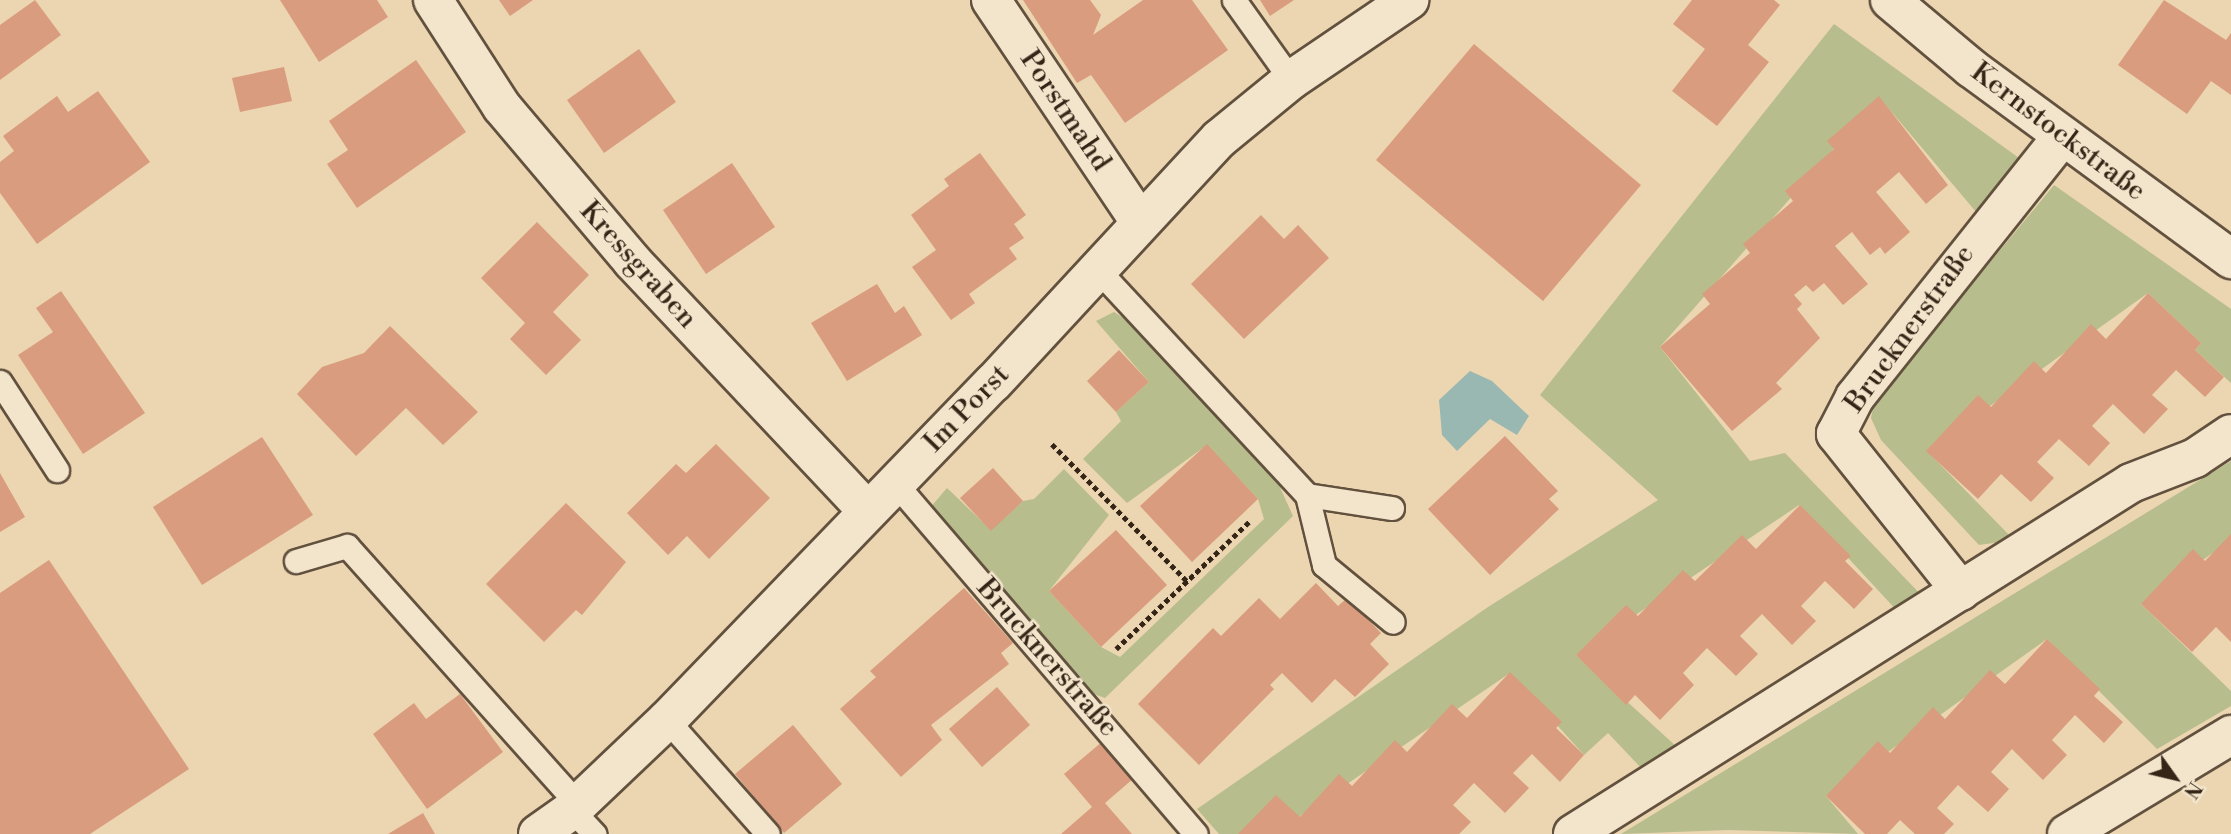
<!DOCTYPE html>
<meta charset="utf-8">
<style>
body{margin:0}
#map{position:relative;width:2231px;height:834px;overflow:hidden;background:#ecd5b1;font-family:"Libre Bodoni",serif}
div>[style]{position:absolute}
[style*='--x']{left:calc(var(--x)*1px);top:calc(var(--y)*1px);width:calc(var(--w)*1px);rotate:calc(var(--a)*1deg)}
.green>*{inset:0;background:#b7bd8d}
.water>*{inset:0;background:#9ab8b2}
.building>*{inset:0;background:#d99c7e}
.path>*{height:4.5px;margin-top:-2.25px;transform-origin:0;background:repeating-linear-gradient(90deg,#342517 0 5px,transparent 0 8.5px)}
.roads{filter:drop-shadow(2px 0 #62513e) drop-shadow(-2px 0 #62513e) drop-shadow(0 2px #62513e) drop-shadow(0 -2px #62513e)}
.service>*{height:23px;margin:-11.5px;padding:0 11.5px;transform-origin:11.5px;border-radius:11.5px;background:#f3e4cc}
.minor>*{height:38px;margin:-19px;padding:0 19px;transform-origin:19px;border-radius:19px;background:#f3e4cc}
span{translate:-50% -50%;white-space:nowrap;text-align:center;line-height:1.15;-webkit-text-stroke:5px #f3e4cc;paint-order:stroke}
.street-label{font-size:28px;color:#342517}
.north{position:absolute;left:2140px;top:743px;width:70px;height:70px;-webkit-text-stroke:5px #f3e4cc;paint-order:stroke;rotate:124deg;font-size:19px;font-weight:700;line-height:28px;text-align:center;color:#342517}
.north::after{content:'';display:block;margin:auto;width:24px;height:32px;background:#342517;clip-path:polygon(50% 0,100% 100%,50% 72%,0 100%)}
</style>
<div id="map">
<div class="green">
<i style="clip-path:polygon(1834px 24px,2019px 158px,1977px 213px,1879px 97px,1660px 347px,1750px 461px,1785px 453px,1925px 599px,1901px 615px,1799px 505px,1576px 655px,1678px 748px,1644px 771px,1608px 733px,1584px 755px,1510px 673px,1300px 816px,1313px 834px,1219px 834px,1197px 809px,1488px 607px,1658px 500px,1540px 395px)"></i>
<i style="clip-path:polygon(2054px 185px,2231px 309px,2231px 383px,2195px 350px,2201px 343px,2148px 293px,1927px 451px,2014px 540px,1979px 545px,1881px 440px,1871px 418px,1874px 403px)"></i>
<i style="clip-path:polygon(1114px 312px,1135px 325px,1278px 483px,1293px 516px,1105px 698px,1094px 694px,929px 509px,947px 488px,991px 530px,1023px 501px,1034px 499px,1064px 469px,1109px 515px,1049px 591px,1101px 647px,1120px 657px,1264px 519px,1258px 499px,1207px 445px,1127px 503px,1083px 459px,1121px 421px,1116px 412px,1149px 382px,1096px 321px)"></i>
<i style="clip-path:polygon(2231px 461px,2231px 540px,2141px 604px,2231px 691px,2231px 706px,2157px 749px,2047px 639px,1826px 796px,1858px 834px,1728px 830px,1621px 834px)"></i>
</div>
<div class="water">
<i style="clip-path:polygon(1470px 371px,1492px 381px,1529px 416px,1517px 435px,1490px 419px,1457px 451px,1442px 435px,1439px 400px)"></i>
</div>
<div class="building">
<i style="clip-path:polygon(35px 0,61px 35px,0 80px,0 25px)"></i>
<i style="clip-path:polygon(280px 0,377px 0,388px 17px,319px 62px)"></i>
<i style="clip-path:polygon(499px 0,533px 0,510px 16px)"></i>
<i style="clip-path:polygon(1023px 0,1090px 0,1101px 15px,1093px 35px,1143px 0,1192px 0,1228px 50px,1125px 123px,1091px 75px,1077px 83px)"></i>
<i style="clip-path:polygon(1260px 0,1294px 0,1270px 16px)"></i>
<i style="clip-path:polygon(1692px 0,1774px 0,1780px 5px,1748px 45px,1769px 62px,1717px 126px,1672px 91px,1705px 49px,1673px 24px)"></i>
<i style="clip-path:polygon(2164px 0,2226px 40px,2231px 33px,2231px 95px,2211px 81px,2187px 114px,2118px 65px)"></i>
<i style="clip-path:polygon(1474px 44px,1641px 185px,1543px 301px,1376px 160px)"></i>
<i style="clip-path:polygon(639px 49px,676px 102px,604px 153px,567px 100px)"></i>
<i style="clip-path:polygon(416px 60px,466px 132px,357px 208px,327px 164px,348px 150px,329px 121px)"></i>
<i style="clip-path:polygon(284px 67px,292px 101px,240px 112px,232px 78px)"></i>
<i style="clip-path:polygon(98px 91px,150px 162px,37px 244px,0 193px,0 162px,14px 151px,3px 136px,57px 96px,68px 112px)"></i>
<i style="clip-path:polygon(1879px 96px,1948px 185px,1926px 204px,1899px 172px,1876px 192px,1910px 232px,1885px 254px,1880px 247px,1870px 255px,1852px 232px,1835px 246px,1868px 284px,1843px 305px,1824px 283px,1813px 292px,1806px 285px,1794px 295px,1802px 304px,1797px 309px,1820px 338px,1776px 383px,1782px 389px,1732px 431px,1660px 347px,1710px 304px,1702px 294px,1750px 253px,1743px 244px,1793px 201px,1785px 191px,1834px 149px,1827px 141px)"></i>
<i style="clip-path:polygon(980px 153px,1026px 215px,1014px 224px,1024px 238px,1009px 248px,1017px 259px,969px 294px,975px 303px,951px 320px,912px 267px,936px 250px,911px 215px,949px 186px,944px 179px)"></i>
<i style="clip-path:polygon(732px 163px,775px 227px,706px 274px,663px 210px)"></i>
<i style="clip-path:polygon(1261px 215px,1284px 239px,1298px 225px,1329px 258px,1244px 339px,1191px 284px)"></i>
<i style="clip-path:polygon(537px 222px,589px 275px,553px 312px,581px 340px,546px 375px,510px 339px,525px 323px,481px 278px)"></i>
<i style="clip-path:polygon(877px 284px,895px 313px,904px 306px,922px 335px,847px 381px,811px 323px)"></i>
<i style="clip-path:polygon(61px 291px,145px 413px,83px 454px,18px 355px,53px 332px,36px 308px)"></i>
<i style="clip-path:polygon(2148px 293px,2201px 343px,2195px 350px,2224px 377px,2205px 397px,2176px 370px,2152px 395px,2168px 409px,2144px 434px,2113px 404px,2092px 426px,2110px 443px,2089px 466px,2059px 439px,2037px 462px,2054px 478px,2031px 502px,2001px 474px,1978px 499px,1926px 451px,1978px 395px,1991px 407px,2034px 361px,2046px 373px,2091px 324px,2106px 339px)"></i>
<i style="clip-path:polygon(390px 326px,478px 412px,443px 445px,406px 408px,356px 456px,297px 394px,322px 367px,364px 353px)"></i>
<i style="clip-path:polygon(1119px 350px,1149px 382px,1116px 412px,1087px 381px)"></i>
<i style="clip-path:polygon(1505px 436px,1558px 491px,1549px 499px,1559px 509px,1490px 575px,1428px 509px)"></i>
<i style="clip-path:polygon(262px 437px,313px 515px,202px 585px,153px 507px)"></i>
<i style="clip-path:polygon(716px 444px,770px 498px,709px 559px,687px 536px,668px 555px,627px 513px,676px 464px,686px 473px)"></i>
<i style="clip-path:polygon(1207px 444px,1258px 499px,1192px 562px,1140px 506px)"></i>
<i style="clip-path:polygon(993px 468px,1023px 501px,991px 531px,960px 498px)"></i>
<i style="clip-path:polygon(0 473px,25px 517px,0 532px)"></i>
<i style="clip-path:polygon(566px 503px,626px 562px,582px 615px,576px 610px,544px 642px,486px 584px)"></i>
<i style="clip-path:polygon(1800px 505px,1851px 556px,1845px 561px,1873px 589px,1854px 609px,1825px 581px,1801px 606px,1816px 621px,1792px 645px,1762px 614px,1740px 636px,1758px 654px,1736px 676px,1707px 648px,1683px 673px,1694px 685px,1660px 720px,1635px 695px,1626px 705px,1576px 655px,1626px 605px,1638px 616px,1683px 570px,1695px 581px,1742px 535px,1756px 549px)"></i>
<i style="clip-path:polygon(1116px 530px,1167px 585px,1101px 647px,1049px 591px)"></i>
<i style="clip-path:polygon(2231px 534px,2231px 642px,2216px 627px,2192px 652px,2141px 604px,2193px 549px,2205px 561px)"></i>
<i style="clip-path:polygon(49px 560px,189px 769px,90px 834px,0 834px,0 593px)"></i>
<i style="clip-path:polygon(1316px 583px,1338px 606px,1347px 598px,1381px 633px,1370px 644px,1389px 664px,1355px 697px,1335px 679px,1312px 703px,1282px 673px,1270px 685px,1274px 689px,1199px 765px,1138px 704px,1213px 628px,1221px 636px,1259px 598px,1280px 619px)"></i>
<i style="clip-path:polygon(964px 588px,1013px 643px,1001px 653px,1009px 664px,931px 725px,942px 740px,901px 777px,840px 709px,876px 677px,870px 671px)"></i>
<i style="clip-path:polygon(2047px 639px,2100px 689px,2094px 696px,2123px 722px,2104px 743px,2075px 715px,2052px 740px,2067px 755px,2043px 780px,2012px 749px,1991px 772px,2009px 789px,1988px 812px,1958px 785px,1937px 808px,1954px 824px,1944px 834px,1915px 834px,1900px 820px,1887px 834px,1865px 834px,1826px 796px,1878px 741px,1890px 753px,1933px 707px,1945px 719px,1990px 670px,2005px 684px)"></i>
<i style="clip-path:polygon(1510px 672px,1562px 722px,1556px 728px,1584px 755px,1560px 782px,1532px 754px,1513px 773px,1529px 788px,1505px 813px,1474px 783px,1453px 805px,1471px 822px,1459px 834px,1238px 834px,1276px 795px,1300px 817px,1339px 774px,1352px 786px,1395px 740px,1407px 752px,1452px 704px,1467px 718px)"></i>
<i style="clip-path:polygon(997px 687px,1030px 725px,982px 767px,949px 729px)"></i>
<i style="clip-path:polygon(460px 694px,503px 752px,427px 809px,373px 734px,414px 703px,426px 719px)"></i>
<i style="clip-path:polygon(793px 725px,842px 784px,784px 833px,735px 774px)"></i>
<i style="clip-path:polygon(1103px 741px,1134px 778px,1105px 803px,1132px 834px,1061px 834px,1092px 807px,1064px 774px)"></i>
<i style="clip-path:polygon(423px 813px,435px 834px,388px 834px)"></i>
</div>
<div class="path">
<i style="--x:1052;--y:444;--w:192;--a:45.4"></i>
<i style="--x:1116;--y:649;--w:184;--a:-43.7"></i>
</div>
<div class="roads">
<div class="service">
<i style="--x:1234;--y:0;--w:98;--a:54.5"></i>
<i style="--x:1098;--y:270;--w:307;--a:47.1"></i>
<i style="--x:1307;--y:495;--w:72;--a:76.3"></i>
<i style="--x:1324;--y:565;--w:89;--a:39.6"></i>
<i style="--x:0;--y:382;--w:105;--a:57.1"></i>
<i style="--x:895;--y:483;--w:462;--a:49.4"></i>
<i style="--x:1307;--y:495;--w:86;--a:8.7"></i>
<i style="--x:296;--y:561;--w:53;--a:-16.4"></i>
<i style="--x:347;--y:546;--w:346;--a:48.2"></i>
<i style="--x:667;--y:720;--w:152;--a:48.5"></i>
<i style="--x:572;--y:810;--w:33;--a:47"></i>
</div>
<div class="minor">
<i style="--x:433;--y:0;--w:127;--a:57.2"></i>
<i style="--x:502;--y:107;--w:202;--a:49.8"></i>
<i style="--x:632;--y:261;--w:342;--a:46.7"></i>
<i style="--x:991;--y:0;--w:267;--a:56.1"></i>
<i style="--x:1890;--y:0;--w:106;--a:40"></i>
<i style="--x:1971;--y:68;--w:323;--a:36.3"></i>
<i style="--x:1961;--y:591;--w:201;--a:-128.5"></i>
<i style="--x:1836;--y:434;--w:42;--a:-62.8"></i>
<i style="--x:1855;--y:397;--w:332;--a:-51.5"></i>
<i style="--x:538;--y:834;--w:42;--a:-35.2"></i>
<i style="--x:572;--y:810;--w:131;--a:-43.5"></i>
<i style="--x:667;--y:720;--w:469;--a:-46"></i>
<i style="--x:993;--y:383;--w:333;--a:-47.2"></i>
<i style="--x:1219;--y:139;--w:93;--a:-39.3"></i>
<i style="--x:1291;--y:80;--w:143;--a:-34.1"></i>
<i style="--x:1573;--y:834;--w:659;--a:-32.17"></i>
<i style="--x:2131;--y:483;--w:69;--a:-21.3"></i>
<i style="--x:2195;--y:458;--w:43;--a:-33.7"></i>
<i style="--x:2067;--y:834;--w:192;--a:-31.1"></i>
</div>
</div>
<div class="street-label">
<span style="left:1065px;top:111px;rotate:56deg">Porstmahd</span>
<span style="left:2058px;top:132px;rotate:37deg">Kernstockstraße</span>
<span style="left:638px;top:265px;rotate:48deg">Kressgraben</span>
<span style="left:1910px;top:329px;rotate:-54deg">Brucknerstraße</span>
<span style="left:967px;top:409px;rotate:-46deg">Im Porst</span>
<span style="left:1047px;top:658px;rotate:49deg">Brucknerstraße</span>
</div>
<div class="north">N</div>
</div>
